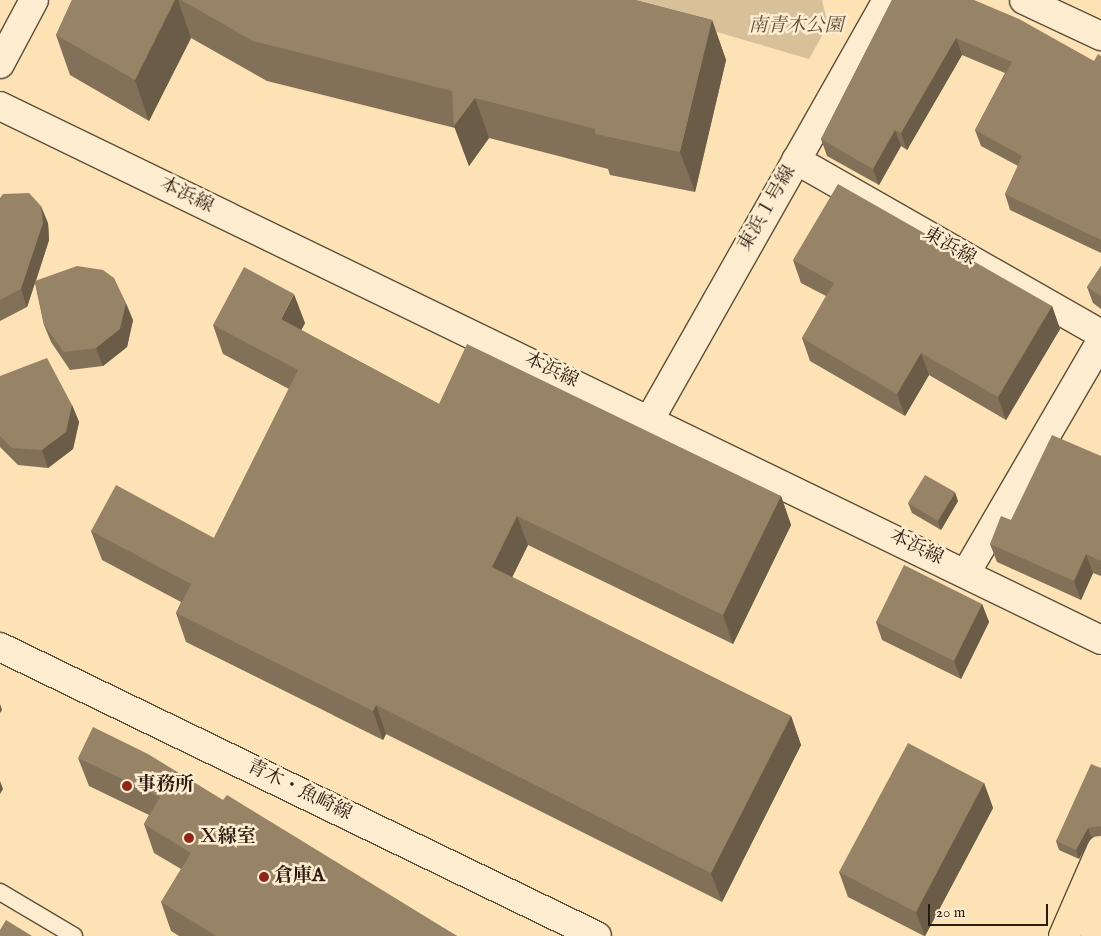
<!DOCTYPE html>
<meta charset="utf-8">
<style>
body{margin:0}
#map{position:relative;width:1101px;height:936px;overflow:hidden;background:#fce2b5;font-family:"IM FELL English","Noto Serif JP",serif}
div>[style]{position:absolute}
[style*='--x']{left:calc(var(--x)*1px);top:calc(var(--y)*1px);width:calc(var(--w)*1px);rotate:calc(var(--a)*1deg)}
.green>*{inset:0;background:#d8c099}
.roads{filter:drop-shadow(1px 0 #5e4e39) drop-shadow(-1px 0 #5e4e39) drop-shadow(0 1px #5e4e39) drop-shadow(0 -1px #5e4e39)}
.service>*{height:16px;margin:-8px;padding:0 8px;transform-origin:8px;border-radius:8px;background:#fdeccf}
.minor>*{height:28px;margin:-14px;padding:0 14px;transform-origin:14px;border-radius:14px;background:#fdeccf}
.tertiary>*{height:28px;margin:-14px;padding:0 14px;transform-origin:14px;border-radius:14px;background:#fdeccf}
.trunk>*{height:28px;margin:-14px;padding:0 14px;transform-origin:14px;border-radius:14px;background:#fce2b5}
.motorway>*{height:28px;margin:-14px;padding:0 14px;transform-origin:14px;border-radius:14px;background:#fce2b5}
.wall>*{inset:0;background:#827158}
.shaded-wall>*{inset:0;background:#6a5c47}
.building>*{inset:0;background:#978366}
.dots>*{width:14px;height:14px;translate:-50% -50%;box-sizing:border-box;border:2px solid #fdeccf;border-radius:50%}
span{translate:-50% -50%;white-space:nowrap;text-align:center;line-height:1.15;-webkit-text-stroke:5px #fdeccf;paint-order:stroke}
.park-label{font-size:19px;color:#5e4d39;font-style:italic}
.street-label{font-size:19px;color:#2a1c10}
.poi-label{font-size:19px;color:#2a1c10;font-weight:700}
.left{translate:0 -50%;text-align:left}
.scale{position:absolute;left:928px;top:904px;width:120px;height:22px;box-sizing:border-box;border:2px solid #2a1c10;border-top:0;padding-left:6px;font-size:15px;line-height:18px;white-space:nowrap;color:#2a1c10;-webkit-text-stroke:4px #fdeccf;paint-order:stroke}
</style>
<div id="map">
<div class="green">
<i style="clip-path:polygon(607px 0,822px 0,828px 25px,809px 59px)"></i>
</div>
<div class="roads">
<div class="service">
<i style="--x:0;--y:892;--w:86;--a:30.7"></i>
</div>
<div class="minor">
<i style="--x:1024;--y:0;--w:85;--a:25.1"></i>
<i style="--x:0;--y:64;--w:72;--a:-62"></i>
<i style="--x:0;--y:106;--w:1224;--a:25.87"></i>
<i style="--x:796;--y:160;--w:351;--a:29.7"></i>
<i style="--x:650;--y:419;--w:481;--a:-60.5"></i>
<i style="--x:966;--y:573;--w:268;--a:-59.8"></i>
</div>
<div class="tertiary">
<i style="--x:0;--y:647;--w:663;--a:25.83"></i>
</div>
<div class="trunk">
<i style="--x:1078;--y:922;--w:43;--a:-57.4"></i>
<i style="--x:1095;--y:936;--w:15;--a:-67"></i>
</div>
<div class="motorway">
<i style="--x:1063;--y:936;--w:95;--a:-66.4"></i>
</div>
</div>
<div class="wall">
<i style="clip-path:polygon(72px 0,635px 0,712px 20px,726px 60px,695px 192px,610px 175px,608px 169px,489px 138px,469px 166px,455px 128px,267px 81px,191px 38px,149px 121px,70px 75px,56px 35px)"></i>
<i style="clip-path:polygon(892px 0,1094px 61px,1101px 56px,1101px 253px,1010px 210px,1005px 194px,1018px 166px,981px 146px,975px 130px,1005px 73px,962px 55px,907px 150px,901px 146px,879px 185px,827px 156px,821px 139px)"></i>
<i style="clip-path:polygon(0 198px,48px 223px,49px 240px,36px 281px,133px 320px,127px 347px,103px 366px,70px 370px,51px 342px,44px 325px,35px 283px,27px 307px,0 321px)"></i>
<i style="clip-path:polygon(793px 260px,1052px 306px,1060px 329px,1006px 420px,929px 375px,905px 416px,810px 361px,802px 338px,826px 296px,801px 283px)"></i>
<i style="clip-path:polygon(1101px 266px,1101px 309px,1093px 303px,1087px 287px)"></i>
<i style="clip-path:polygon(305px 323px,301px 330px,439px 404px,781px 496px,791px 525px,733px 644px,528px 545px,512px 577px,791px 716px,801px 745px,722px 902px,386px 734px,383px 740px,186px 642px,176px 613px,181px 602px,102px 560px,91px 531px,214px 538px,289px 389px,223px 354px,213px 325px)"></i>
<i style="clip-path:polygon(0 376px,72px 405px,79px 422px,73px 449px,48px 468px,18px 465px,0 447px)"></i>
<i style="clip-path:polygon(1101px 456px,1101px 576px,1093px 573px,1081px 600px,997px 562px,990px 544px,1011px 520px)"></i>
<i style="clip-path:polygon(958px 501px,941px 530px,912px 513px,908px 503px)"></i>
<i style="clip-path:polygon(982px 604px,989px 622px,961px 679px,882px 640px,876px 622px)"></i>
<i style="clip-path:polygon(78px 758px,223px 800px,457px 936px,179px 936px,171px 931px,161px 902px,181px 869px,154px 853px,144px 824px,149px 815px,89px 786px)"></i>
<i style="clip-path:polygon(1101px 768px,1101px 836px,1091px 837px,1079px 859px,1059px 850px,1056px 841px)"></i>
<i style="clip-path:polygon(984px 783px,993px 808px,925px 936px,924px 936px,848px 897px,839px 872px)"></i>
</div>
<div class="shaded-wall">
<i style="clip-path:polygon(175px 0,178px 0,191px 38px,149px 121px,135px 80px)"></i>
<i style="clip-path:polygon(712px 20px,726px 60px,695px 192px,680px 152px)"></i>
<i style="clip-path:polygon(956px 38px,962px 55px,907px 150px,901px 133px)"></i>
<i style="clip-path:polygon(475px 98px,489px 138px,469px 166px,454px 126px)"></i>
<i style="clip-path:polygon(895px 130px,901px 146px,879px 185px,873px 169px)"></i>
<i style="clip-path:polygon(41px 206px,48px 223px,49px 240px,27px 307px,21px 289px)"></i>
<i style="clip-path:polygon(294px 294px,305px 323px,292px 348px,281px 319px)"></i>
<i style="clip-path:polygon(126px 303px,133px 320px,127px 347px,103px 366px,96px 348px)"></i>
<i style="clip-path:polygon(1052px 306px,1060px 329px,1006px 420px,998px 397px)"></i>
<i style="clip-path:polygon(921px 353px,929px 375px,905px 416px,897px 394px)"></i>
<i style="clip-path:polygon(72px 405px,79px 422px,73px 449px,48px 468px,42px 450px)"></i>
<i style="clip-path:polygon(955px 492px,958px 501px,941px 530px,938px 521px)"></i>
<i style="clip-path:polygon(781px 496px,791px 525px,733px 644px,723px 615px)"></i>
<i style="clip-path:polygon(517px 516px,528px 545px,503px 596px,492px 567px)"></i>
<i style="clip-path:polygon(1086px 554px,1093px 573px,1081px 600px,1074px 581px)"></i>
<i style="clip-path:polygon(982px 604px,989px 622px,961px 679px,954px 661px)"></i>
<i style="clip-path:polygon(0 704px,2px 710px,0 713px)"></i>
<i style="clip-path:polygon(376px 705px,386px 734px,383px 740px,373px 711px)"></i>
<i style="clip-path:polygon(791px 716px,801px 745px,722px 902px,711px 873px)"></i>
<i style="clip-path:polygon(0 781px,3px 789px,0 794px)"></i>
<i style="clip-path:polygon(984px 783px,993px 808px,925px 936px,916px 912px)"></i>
<i style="clip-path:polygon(1088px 828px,1091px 837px,1079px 859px,1076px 850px)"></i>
</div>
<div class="building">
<i style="clip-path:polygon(72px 0,175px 0,135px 80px,56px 35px)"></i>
<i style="clip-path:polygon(181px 0,635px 0,712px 20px,680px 152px,595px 134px,595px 129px,475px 98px,454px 126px,452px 91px,253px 41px)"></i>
<i style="clip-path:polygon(892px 0,974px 0,1019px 19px,1094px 61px,1098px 54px,1101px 56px,1101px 240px,1005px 194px,1022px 156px,975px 130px,1012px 62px,956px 38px,901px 133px,895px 130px,873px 169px,821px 139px)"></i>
<i style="clip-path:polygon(838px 184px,1052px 306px,998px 397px,921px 353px,897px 394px,802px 338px,834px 283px,793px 260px)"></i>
<i style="clip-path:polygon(29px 193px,41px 206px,43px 223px,21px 289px,0 300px,0 198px,3px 194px)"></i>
<i style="clip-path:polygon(77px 266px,103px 270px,114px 278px,126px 303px,120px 329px,96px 348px,64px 352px,44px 325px,35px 281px)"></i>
<i style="clip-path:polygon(1101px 266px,1101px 296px,1087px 287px)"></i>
<i style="clip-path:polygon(244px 267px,294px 294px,281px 319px,439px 404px,467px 344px,781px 496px,723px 615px,517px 516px,492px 567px,791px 716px,711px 873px,376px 705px,373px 711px,176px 613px,191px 584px,91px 531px,116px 485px,214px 538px,298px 370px,213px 325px)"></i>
<i style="clip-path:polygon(47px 358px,72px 405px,66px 432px,42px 450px,12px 448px,0 436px,0 376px)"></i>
<i style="clip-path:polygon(1052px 435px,1101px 456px,1101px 561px,1086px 554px,1074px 581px,990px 544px,1001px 516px,1011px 520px)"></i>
<i style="clip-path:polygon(925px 475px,955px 492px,938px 521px,908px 503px)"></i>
<i style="clip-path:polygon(904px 565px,982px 604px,954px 661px,876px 622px)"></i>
<i style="clip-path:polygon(93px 727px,148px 754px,223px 800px,227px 795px,457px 936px,216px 936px,161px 902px,191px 853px,144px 824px,160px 797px,78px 758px)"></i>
<i style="clip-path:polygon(908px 743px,984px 783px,916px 912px,839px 872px)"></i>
<i style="clip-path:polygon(1091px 764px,1101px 768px,1101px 826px,1088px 828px,1076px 850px,1056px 841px)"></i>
<i style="clip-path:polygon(6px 920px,32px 936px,0 936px,0 930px)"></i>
</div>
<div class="dots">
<i style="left:127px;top:786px;background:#8f2418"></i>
<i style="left:189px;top:838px;background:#8f2418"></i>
<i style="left:264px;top:877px;background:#8f2418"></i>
</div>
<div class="park-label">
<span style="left:796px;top:27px">南青木公園</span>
</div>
<div class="street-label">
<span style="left:186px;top:196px;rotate:26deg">本浜線</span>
<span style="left:768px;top:209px;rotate:-60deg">東浜１号線</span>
<span style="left:949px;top:247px;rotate:30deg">東浜線</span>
<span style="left:551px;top:371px;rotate:26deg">本浜線</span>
<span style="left:916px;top:548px;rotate:26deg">本浜線</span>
<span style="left:299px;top:791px;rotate:26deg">青木・魚崎線</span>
</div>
<div class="poi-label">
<span class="left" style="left:137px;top:786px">事務所</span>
<span class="left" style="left:199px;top:838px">Ｘ線室</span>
<span class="left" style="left:274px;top:877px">倉庫A</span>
</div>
<div class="scale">20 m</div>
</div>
